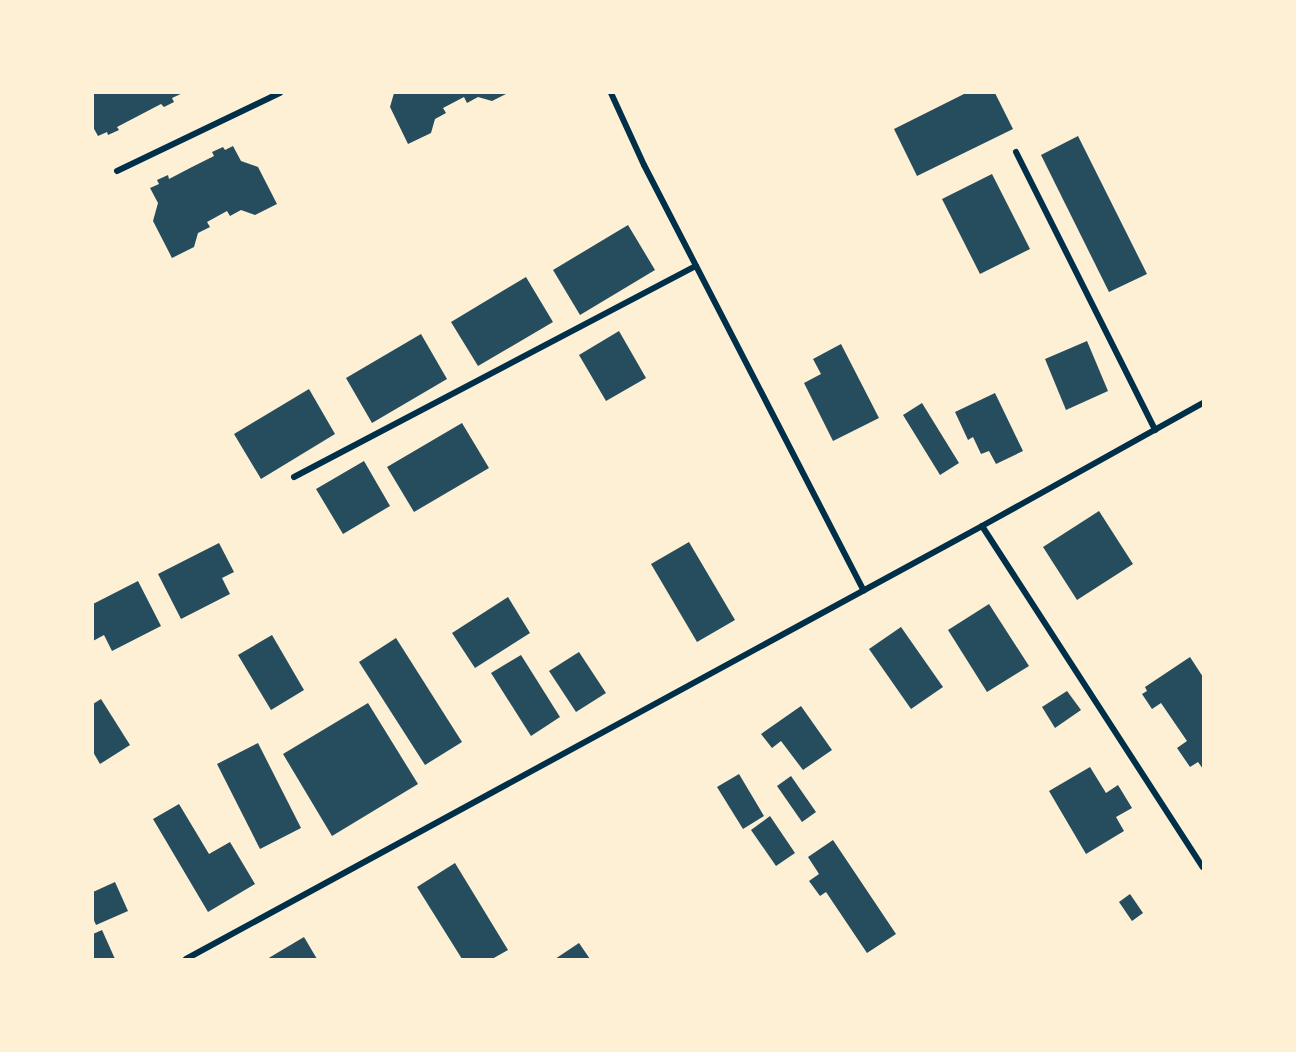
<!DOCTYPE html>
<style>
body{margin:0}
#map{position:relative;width:1296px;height:1052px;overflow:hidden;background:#fdf0d5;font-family:Raleway,sans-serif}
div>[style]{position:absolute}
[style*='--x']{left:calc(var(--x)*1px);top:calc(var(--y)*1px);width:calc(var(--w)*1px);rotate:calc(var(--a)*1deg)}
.building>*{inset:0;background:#264d5e}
.minor>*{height:6px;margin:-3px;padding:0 3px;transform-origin:3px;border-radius:3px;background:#003049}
span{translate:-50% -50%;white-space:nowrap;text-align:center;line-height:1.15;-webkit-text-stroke:6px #fdf0d5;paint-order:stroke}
.frame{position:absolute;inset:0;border:94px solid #fdf0d5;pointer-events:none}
</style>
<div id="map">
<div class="building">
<i style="clip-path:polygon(93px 93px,183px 93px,172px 98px,174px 102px,164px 107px,161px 104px,117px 127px,119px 130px,108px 135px,107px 132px,98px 136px,93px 127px)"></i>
<i style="clip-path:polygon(394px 93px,508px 93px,492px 101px,478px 97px,467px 103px,464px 97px,443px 108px,446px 113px,435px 119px,431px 133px,408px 144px,390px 107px)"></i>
<i style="clip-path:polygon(966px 93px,995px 93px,1013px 129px,917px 176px,894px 129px)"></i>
<i style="clip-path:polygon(1078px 136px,1147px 274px,1109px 292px,1041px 155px)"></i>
<i style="clip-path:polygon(233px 146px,241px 161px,258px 167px,277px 204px,255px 215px,241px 210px,230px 216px,227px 211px,207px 222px,210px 227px,198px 233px,194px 247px,172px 258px,153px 221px,158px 203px,150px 188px,159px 184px,157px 180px,168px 175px,169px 179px,192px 167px,214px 156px,212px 152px,223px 147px,225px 150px)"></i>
<i style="clip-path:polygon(992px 174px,1030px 249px,980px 274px,942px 199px)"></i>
<i style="clip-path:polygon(628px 225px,655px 270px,580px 315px,553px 270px)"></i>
<i style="clip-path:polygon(526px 277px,553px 322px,478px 366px,451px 322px)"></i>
<i style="clip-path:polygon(619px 331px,646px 378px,606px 401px,579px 355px)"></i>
<i style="clip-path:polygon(421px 334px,447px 379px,372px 423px,346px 378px)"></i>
<i style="clip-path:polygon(1087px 341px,1108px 391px,1066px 410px,1045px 359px)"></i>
<i style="clip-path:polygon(841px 344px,879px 418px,833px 441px,804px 383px,821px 374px,813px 359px)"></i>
<i style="clip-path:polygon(309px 389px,335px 434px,261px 479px,234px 434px)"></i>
<i style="clip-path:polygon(995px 393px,1023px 451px,996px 464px,989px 451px,981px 454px,973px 437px,968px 440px,955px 412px)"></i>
<i style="clip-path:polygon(922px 403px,959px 463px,940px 475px,903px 415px)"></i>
<i style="clip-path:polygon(462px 423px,489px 468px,414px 512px,387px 467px)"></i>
<i style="clip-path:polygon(364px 461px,390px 506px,343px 534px,316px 489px)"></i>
<i style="clip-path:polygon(1099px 511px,1133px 564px,1077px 600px,1043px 547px)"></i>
<i style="clip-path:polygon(689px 542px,735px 620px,697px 642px,651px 564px)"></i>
<i style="clip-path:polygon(219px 543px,234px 572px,222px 578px,230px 594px,181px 619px,158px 574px)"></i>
<i style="clip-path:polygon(138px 581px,161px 626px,112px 651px,104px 635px,93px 641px,93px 604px)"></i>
<i style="clip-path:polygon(508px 597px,530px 633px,475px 668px,452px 633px)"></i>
<i style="clip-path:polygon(989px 604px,1029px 666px,987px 692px,948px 630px)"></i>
<i style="clip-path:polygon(901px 627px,943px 687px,911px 709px,869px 649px)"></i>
<i style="clip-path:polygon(272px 635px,304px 690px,271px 710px,238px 655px)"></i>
<i style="clip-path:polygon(396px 638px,462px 742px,425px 765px,359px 662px)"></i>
<i style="clip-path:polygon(579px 652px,606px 693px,576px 712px,549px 671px)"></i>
<i style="clip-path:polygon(521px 655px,560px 717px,531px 736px,491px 673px)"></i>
<i style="clip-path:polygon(1190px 657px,1203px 677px,1203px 769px,1198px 762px,1190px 767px,1177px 748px,1187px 741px,1161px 703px,1152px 709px,1142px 694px,1147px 691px,1145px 687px)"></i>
<i style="clip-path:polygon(1067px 691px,1081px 710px,1055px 728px,1042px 707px)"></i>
<i style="clip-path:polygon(101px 699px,130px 745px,100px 764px,93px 752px,93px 704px)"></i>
<i style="clip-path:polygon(368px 703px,418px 784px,332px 836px,283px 754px)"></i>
<i style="clip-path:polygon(801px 706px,832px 750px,803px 770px,781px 741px,772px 748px,761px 734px)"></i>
<i style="clip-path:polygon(258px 743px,301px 828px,260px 849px,217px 764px)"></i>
<i style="clip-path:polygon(1090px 767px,1106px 793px,1118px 785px,1132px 808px,1116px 817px,1124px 831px,1086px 854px,1049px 791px)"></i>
<i style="clip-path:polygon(739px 774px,764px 816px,743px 829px,717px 787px)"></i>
<i style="clip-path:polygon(791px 776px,816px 812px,802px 822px,777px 786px)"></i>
<i style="clip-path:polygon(179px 804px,209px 854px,230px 842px,255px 884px,208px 912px,153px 819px)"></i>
<i style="clip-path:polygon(770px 816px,795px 853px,776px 866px,751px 830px)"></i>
<i style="clip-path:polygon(833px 840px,896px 934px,867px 953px,826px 892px,820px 896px,809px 881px,819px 874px,808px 857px)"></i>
<i style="clip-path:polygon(455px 863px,508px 950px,492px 959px,462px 959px,417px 887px)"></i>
<i style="clip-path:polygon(115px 882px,128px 911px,96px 925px,93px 918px,93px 892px)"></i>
<i style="clip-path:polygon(1130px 894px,1143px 913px,1132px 921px,1119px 902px)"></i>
<i style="clip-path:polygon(102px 930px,115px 959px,93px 959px,93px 934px)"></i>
<i style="clip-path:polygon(304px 937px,317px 959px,267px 959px)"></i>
<i style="clip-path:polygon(579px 943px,590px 959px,555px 959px)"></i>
</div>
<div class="minor">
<i style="--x:611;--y:93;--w:79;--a:65.4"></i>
<i style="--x:644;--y:165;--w:479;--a:62.7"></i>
<i style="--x:1016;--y:152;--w:311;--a:63.4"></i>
<i style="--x:117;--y:171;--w:181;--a:-25.6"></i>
<i style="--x:294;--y:477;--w:454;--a:-27.7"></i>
<i style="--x:982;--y:526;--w:406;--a:57.1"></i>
<i style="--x:186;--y:959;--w:906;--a:-28.54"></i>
<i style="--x:982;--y:526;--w:253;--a:-29.1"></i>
</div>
<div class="frame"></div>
</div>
